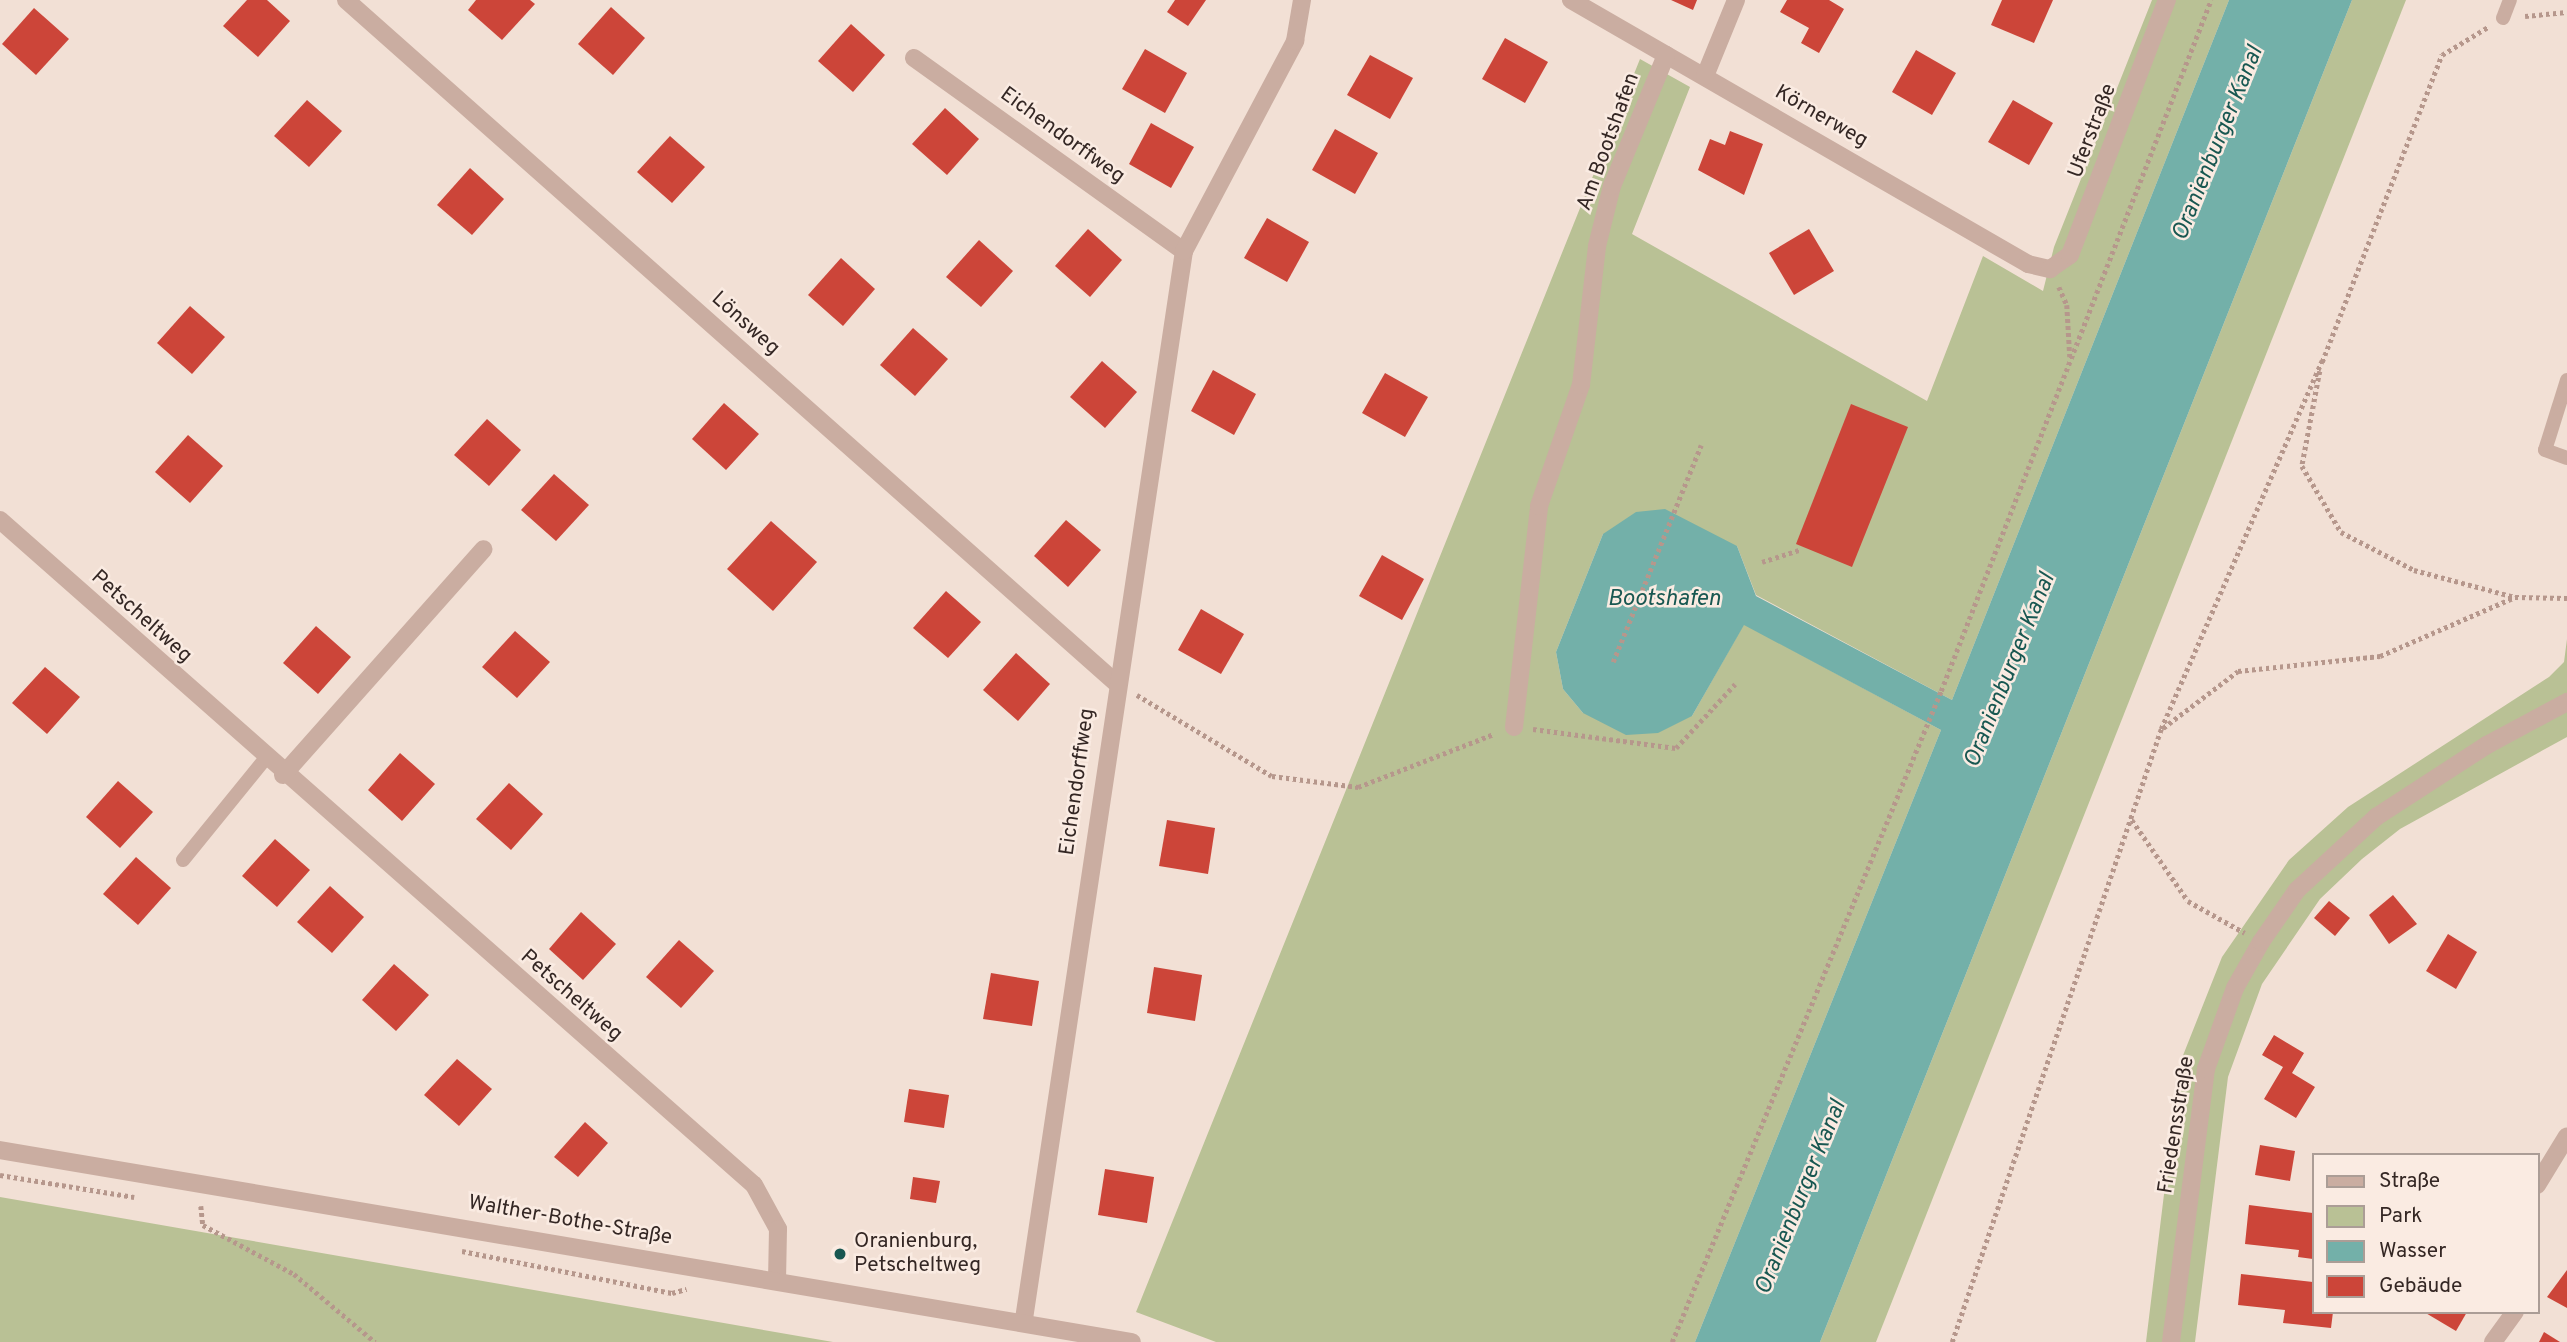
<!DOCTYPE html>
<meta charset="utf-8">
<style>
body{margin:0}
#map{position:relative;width:2567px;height:1342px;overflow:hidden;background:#f2e0d5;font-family:Overpass,sans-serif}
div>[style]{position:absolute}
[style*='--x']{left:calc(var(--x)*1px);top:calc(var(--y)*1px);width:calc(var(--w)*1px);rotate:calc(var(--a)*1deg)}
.green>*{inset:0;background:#b9c195}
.water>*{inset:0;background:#73b0a9}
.building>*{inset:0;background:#cc4539}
.path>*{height:4.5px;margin-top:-2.25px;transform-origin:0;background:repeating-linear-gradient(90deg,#b6978c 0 3.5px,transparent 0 7px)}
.service>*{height:14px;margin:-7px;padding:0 7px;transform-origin:7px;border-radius:7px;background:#caada1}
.minor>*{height:18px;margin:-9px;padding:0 9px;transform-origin:9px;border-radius:9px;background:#caada1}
.tertiary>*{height:18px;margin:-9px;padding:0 9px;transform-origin:9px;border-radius:9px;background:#caada1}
.dots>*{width:19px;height:19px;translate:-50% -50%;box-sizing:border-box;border:4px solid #faebe2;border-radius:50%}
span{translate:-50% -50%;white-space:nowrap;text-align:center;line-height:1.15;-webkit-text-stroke:5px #faebe2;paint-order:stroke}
.street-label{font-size:21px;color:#342724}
.poi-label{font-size:21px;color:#342724}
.left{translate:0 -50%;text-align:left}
.water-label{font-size:23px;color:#185751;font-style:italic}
.legend{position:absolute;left:2312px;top:1153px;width:228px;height:161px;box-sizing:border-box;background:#faebe2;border:2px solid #ab9d96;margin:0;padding:9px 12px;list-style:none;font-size:21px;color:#342724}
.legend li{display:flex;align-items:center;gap:14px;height:35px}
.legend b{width:35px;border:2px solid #ab9d96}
</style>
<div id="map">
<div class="green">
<i style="clip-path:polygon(2152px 0,2229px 0,1952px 700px,1756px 595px,1737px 546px,1603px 534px,1556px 652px,1563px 689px,1583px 713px,1692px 716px,1744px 624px,1941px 730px,1695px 1342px,1216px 1342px,1136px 1312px,1640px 59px,1690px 87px,1632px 234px,1927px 401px,1983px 256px,2043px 291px,2054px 247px)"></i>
<i style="clip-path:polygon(2352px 0,2406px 0,1876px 1342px,1820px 1342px)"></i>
<i style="clip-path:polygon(2567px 639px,2567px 737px,2400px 829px,2362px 859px,2320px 899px,2262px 984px,2228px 1077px,2195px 1342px,2146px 1342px,2180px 1063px,2222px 957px,2289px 860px,2348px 807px,2549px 677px,2564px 662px)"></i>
<i style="clip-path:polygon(0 1197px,833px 1342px,0 1342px)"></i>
</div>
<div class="water">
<i style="clip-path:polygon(2229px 0,2352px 0,1820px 1342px,1695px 1342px,1941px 730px,1744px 625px,1692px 716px,1658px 733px,1626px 735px,1583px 713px,1563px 689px,1556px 652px,1603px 534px,1636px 512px,1665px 509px,1737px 546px,1756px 596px,1952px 700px)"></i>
</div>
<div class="building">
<i style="clip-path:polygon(247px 0,267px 0,290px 21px,258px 57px,223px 26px)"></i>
<i style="clip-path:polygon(476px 0,530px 0,535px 4px,502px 40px,468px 10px)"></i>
<i style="clip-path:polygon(1175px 0,1206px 0,1188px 26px,1167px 12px)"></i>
<i style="clip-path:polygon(1671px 0,1697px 0,1693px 10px)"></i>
<i style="clip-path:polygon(1787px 0,1829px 0,1844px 9px,1819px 53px,1801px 43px,1809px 28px,1780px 12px)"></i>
<i style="clip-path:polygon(2002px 0,2053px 0,2034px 43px,1991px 25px)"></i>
<i style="clip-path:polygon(611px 7px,645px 38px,613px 75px,578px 44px)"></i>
<i style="clip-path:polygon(34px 8px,69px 39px,36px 75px,2px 44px)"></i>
<i style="clip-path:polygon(851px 24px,885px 55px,853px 92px,818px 61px)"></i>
<i style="clip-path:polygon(1505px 38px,1548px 62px,1525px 103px,1482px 79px)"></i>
<i style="clip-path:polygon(1145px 49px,1187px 73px,1165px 113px,1122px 89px)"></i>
<i style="clip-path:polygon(1916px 50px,1956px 73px,1932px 115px,1892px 92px)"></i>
<i style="clip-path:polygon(1370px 55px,1413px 78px,1390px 119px,1347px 95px)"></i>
<i style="clip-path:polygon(307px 100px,342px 131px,309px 167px,274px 136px)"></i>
<i style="clip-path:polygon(2013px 100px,2053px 123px,2029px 165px,1988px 142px)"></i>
<i style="clip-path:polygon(945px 108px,979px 139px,947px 175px,912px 144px)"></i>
<i style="clip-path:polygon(1151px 123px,1194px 147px,1171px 188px,1129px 164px)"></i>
<i style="clip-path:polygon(1335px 129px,1378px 153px,1355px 194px,1312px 170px)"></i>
<i style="clip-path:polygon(1730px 131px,1763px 144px,1744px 195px,1698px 170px,1710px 139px,1725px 145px)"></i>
<i style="clip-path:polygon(670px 136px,705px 167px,672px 203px,637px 172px)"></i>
<i style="clip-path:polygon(470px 168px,504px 199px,472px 235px,437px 205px)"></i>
<i style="clip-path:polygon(1267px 218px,1309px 242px,1287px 282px,1244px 258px)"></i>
<i style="clip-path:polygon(1088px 229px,1122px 260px,1090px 297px,1055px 266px)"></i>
<i style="clip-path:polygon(1809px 229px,1834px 271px,1794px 295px,1769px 253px)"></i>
<i style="clip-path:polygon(979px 240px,1013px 271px,981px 307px,946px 277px)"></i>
<i style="clip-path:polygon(841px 258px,875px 289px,843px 326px,808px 295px)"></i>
<i style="clip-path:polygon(190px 306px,225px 337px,192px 374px,157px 343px)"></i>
<i style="clip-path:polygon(913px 328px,948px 359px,915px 396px,880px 365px)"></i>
<i style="clip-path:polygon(1102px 361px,1137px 392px,1105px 428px,1070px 397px)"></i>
<i style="clip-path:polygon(1213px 370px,1256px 394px,1234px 435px,1191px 411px)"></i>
<i style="clip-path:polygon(1385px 373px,1428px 397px,1405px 437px,1362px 413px)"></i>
<i style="clip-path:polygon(724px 403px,759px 434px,726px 470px,692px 439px)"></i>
<i style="clip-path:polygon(1851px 404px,1908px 427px,1852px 567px,1796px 544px)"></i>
<i style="clip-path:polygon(487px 419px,521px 450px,489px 486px,454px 455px)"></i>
<i style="clip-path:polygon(188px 435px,223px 466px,190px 503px,155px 472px)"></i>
<i style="clip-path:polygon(554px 474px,589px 505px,556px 541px,521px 510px)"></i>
<i style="clip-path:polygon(1066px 520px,1101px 550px,1068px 587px,1034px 556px)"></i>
<i style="clip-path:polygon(771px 521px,817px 562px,773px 611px,727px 569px)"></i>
<i style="clip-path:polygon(1382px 555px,1424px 579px,1402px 620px,1359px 596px)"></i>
<i style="clip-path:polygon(946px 591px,981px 622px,948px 658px,913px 628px)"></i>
<i style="clip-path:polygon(1201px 609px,1244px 634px,1221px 674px,1178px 650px)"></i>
<i style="clip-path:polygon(316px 626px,351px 657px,318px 694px,283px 663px)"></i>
<i style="clip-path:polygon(515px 631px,550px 662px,517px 698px,482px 667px)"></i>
<i style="clip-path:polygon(1016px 653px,1050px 684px,1018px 721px,983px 690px)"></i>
<i style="clip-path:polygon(45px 667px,80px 697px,47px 734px,12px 703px)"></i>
<i style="clip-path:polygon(400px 753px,435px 784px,402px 821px,368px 790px)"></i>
<i style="clip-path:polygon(118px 781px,153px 812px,120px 848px,86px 817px)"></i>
<i style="clip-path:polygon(509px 783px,543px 814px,511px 850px,476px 819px)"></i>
<i style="clip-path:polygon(1167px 820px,1215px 828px,1208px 874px,1159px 866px)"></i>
<i style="clip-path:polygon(275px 839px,310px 870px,277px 907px,242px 876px)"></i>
<i style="clip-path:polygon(136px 857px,171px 888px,138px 925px,103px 894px)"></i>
<i style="clip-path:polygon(330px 886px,364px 917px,332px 953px,297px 922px)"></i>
<i style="clip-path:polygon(2393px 895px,2417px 924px,2389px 944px,2369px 915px)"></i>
<i style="clip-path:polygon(2329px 901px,2350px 918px,2335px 936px,2314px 918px)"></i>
<i style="clip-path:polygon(581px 912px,616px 944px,583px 980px,549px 949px)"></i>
<i style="clip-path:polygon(2448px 934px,2477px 952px,2456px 989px,2426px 971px)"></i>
<i style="clip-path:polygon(679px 940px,714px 971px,681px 1008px,646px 977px)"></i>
<i style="clip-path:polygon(394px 964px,429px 995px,396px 1031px,362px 1000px)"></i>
<i style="clip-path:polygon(1154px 967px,1202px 975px,1195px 1021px,1147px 1013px)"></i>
<i style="clip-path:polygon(991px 973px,1039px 981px,1032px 1026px,983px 1019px)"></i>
<i style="clip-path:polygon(2274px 1035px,2304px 1053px,2292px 1073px,2315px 1087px,2296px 1118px,2264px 1099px,2283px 1067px,2262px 1055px)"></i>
<i style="clip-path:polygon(457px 1059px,492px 1089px,459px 1126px,424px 1095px)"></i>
<i style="clip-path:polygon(909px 1089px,949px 1095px,944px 1128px,904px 1122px)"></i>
<i style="clip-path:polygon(585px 1122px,608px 1143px,578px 1177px,554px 1157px)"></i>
<i style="clip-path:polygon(2260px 1145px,2295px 1151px,2290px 1181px,2255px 1175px)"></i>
<i style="clip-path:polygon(1105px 1169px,1154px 1177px,1147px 1223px,1098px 1215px)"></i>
<i style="clip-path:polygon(913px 1177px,940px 1181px,936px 1203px,910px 1199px)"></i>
<i style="clip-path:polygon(2249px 1205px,2313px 1213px,2313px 1259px,2298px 1257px,2299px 1250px,2245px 1244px)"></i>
<i style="clip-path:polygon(2567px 1270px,2567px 1308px,2547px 1297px)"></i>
<i style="clip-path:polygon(2241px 1274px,2313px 1282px,2313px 1312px,2333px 1312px,2331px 1328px,2283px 1323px,2285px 1310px,2238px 1305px)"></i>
<i style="clip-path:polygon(2424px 1312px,2467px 1312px,2456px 1331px)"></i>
<i style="clip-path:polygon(2544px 1332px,2560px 1342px,2539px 1342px)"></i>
</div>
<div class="path">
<i style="--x:2525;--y:16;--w:42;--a:-5.4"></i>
<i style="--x:2059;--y:287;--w:20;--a:66"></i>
<i style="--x:2067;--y:305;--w:52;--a:86.7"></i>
<i style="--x:2322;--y:362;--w:330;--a:-68.7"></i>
<i style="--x:2442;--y:55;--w:54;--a:-31.3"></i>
<i style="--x:2320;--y:371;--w:97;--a:100.7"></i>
<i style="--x:2302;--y:466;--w:77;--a:59.4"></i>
<i style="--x:2341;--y:532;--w:82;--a:27.5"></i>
<i style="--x:2414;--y:570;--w:105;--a:15"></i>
<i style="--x:1762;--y:562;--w:40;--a:-18"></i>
<i style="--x:1613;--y:662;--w:234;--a:-67.9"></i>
<i style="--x:1137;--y:695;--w:157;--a:31"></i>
<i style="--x:1272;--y:776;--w:87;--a:7.3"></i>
<i style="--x:1358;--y:787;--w:146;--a:-21.3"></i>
<i style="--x:2163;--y:728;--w:94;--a:-37.2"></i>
<i style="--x:2238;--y:671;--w:143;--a:-6"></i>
<i style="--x:2380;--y:656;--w:147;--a:-23.6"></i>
<i style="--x:2515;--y:597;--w:52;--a:1.1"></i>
<i style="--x:1533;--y:729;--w:144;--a:7.6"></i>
<i style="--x:1676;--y:748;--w:87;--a:-47.3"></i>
<i style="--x:2132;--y:820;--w:98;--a:55.3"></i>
<i style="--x:2188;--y:901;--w:65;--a:29.3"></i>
<i style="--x:0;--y:1175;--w:136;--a:9.3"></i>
<i style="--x:201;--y:1206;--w:19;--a:84"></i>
<i style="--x:203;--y:1225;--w:103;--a:28.3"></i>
<i style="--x:294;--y:1274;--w:106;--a:40"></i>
<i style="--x:462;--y:1251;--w:214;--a:11.3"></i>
<i style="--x:672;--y:1293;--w:15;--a:-16"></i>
<i style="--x:1672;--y:1342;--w:704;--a:-67.55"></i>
<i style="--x:1941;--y:691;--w:742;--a:-68.66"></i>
<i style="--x:1952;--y:1342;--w:648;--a:-71.17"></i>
<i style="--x:2161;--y:729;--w:402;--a:-66.4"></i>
</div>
<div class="service">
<i style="--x:2503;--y:18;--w:19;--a:-69"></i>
<i style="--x:2567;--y:380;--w:73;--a:107.4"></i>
<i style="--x:2545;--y:450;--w:23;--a:20"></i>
<i style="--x:183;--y:860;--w:130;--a:-50.9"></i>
</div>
<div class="minor">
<i style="--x:346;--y:0;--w:1028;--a:41.57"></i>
<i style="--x:1571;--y:0;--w:528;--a:30.01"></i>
<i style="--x:2028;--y:264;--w:23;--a:13"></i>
<i style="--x:2050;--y:269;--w:24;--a:-35"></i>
<i style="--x:2070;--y:255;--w:273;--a:-69.2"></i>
<i style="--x:914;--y:58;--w:332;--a:35.6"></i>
<i style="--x:1705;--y:76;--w:82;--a:-67.8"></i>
<i style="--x:0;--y:520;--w:1005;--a:41.41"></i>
<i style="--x:754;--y:1185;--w:50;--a:61.4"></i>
<i style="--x:778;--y:1229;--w:51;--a:91.1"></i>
<i style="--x:1514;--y:727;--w:222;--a:-83.5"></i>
<i style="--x:1539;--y:506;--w:128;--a:-70.9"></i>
<i style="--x:1581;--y:385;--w:140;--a:-83.4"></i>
<i style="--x:1597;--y:246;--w:62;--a:-76"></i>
<i style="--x:1612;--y:186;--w:142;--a:-67.6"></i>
<i style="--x:283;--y:775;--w:302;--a:-48.4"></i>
<i style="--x:2537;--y:1185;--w:57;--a:-58.5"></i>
<i style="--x:1024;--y:1319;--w:1080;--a:-81.48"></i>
<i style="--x:1184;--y:251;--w:238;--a:-62.1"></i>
<i style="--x:1295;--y:41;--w:42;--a:-80.3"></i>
<i style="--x:2493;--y:1342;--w:37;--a:-54"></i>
</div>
<div class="tertiary">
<i style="--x:0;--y:1150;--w:1148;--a:9.63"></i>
<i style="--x:2171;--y:1342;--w:275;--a:-82.7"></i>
<i style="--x:2206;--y:1069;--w:86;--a:-70.3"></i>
<i style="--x:2235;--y:988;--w:53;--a:-60.5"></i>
<i style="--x:2261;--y:942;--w:63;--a:-55.3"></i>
<i style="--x:2297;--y:890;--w:108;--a:-42.7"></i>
<i style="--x:2376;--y:817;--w:132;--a:-33"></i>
<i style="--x:2487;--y:745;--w:91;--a:-28.3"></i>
</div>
<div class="dots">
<i style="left:840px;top:1254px;background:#185751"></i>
</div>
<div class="street-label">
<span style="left:1821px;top:117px;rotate:30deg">Körnerweg</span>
<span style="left:2093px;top:131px;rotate:-69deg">Uferstraße</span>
<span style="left:1062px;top:136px;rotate:36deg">Eichendorffweg</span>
<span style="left:1609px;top:142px;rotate:-70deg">Am Bootshafen</span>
<span style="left:745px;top:324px;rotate:42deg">Lönsweg</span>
<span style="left:141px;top:617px;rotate:42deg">Petscheltweg</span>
<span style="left:1078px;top:782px;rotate:-82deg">Eichendorffweg</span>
<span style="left:571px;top:996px;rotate:41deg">Petscheltweg</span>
<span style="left:2177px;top:1125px;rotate:-81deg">Friedensstraße</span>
<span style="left:570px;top:1221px;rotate:10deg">Walther-Bothe-Straße</span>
</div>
<div class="poi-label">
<span class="left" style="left:854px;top:1254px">Oranienburg,<br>Petscheltweg</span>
</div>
<div class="water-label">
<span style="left:2219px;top:144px;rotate:-68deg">Oranienburger Kanal</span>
<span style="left:1664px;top:600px">Bootshafen</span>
<span style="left:2011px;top:671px;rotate:-68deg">Oranienburger Kanal</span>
<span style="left:1802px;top:1198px;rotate:-68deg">Oranienburger Kanal</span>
</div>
<ul class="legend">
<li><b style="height:9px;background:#caada1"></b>Straße</li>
<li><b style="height:19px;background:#b9c195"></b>Park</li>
<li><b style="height:19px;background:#73b0a9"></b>Wasser</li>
<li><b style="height:19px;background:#cc4539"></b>Gebäude</li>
</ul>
</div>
